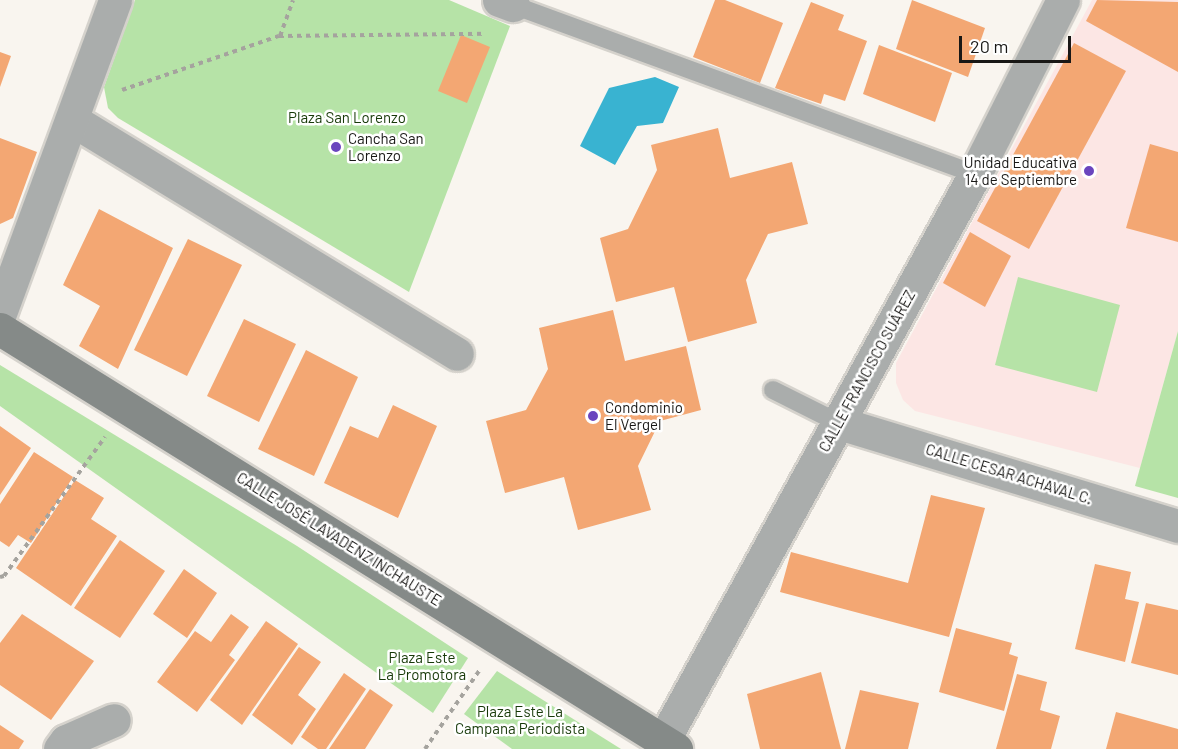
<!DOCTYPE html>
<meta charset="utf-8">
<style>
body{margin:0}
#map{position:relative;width:1178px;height:749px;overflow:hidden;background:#f9f5ef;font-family:Barlow,sans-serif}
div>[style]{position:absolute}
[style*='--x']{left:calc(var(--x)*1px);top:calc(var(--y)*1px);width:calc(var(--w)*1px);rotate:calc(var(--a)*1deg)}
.education>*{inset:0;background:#fce6e4}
.green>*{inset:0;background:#b6e3a7}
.water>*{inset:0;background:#39b3d1}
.building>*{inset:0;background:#f3a773}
.path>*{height:4px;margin-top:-2px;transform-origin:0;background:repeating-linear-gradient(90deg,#a5a39e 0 4.5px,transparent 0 9px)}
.roads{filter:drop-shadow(2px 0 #d5d2cc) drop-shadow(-2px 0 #d5d2cc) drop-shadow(0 2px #d5d2cc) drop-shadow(0 -2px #d5d2cc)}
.lane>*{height:18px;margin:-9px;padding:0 9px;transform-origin:9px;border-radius:9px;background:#aaadac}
.street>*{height:33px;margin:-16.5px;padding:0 16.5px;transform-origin:16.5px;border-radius:16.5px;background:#aaadac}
.secondary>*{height:33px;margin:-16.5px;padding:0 16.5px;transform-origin:16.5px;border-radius:16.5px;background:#858a88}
.dots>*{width:16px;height:16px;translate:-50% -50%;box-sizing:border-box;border:3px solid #fff;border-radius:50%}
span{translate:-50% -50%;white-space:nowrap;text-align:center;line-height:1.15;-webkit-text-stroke:5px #fff;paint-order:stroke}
.park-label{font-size:15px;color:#173908}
.poi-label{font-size:15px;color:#191816}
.left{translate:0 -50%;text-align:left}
.right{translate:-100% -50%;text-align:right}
.street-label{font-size:15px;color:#191816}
.scale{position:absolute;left:959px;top:36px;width:112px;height:27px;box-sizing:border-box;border:3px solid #191816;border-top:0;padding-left:8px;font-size:18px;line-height:21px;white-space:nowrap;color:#191816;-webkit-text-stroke:4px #fff;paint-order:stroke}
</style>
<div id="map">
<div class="education">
<i style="clip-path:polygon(1092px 0,1178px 0,1178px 331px,1140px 468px,915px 411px,903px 400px,896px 383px,896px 363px)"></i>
</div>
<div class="green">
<i style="clip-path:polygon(135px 0,449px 0,510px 26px,409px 292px,118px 118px,108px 108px,104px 87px)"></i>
<i style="clip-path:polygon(1018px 277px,1120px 305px,1097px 392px,995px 365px)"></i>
<i style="clip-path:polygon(1178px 331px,1178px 498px,1135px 486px)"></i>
<i style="clip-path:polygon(0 365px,297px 546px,468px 658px,433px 713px,0 406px)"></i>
<i style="clip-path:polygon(497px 671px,621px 749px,512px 749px,464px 714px)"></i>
</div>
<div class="water">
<i style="clip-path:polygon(655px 77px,679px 87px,663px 123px,637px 126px,615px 165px,580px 146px,609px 88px)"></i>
</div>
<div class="building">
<i style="clip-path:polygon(715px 0,725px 0,783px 23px,760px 83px,693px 57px)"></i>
<i style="clip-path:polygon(912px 0,985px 28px,968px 77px,896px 49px)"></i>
<i style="clip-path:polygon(1097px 0,1178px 2px,1178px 72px,1086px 21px)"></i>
<i style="clip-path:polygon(811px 2px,844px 15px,838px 30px,867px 41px,845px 101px,824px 94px,821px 104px,775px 88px)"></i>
<i style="clip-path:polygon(461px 35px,490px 47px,467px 103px,438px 91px)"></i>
<i style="clip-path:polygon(1074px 43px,1126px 71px,1029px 249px,977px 221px)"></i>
<i style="clip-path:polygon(879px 45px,952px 73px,935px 122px,863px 94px)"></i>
<i style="clip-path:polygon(0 52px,11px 56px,0 87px)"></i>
<i style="clip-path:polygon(718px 128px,730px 178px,792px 162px,808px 224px,768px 234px,746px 280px,757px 323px,688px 342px,674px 287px,616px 302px,600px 238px,628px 229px,657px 170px,651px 145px)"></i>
<i style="clip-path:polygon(0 138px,37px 152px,13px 218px,0 224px)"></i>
<i style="clip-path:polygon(1150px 144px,1178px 152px,1178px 242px,1126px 228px)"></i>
<i style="clip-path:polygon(99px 209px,173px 248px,118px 369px,79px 346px,100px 306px,63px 285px)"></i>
<i style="clip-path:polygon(970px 232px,1011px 256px,985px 307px,943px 283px)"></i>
<i style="clip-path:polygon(188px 239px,242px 265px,187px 376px,134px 350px)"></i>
<i style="clip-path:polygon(613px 310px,625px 361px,686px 346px,701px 410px,660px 421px,638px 466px,651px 510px,578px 530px,564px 477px,505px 493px,486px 421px,526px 410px,548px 369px,539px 328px)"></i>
<i style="clip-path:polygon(244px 319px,296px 344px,259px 422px,207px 396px)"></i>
<i style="clip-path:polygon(306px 350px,358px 377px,314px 476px,258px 449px)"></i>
<i style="clip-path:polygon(393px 405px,437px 426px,398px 518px,324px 483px,350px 426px,378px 438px)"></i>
<i style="clip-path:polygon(0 426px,31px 448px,0 495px)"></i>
<i style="clip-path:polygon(34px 452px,73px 477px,31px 543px,18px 535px,9px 547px,0 541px,0 504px)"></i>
<i style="clip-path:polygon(75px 480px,104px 498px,91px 519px,117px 536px,71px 606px,16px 568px)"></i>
<i style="clip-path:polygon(931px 495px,985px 508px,949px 637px,780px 592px,791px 552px,908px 583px)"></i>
<i style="clip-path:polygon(120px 540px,165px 571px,120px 638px,74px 608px)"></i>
<i style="clip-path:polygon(1095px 564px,1131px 572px,1125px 599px,1139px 602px,1125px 662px,1075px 649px)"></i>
<i style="clip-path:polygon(184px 569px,217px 593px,187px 638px,153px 614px)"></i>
<i style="clip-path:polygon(1146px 603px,1178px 610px,1178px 675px,1131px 663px)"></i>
<i style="clip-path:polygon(22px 614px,94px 661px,51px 720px,0 685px,0 643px)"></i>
<i style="clip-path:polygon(231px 614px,249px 627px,229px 655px,235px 660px,197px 712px,157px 682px,195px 631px,211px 642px)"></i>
<i style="clip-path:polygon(266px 621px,298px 644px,242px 725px,210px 700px)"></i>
<i style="clip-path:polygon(956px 628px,1012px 643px,1009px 654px,1018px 657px,1004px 711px,939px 692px)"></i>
<i style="clip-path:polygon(299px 647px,321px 662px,298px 695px,316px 709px,292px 745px,252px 715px)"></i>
<i style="clip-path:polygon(821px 672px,841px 749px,760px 749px,747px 694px)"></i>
<i style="clip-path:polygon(344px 673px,366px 689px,326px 749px,318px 749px,301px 737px)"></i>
<i style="clip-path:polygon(1017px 674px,1047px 682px,1040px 710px,1060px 716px,1051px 749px,996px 749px)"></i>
<i style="clip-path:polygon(370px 689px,393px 705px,365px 749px,329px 749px)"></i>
<i style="clip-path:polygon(860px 690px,919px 703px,908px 749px,845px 749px)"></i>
<i style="clip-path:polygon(1116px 712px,1178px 729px,1178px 749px,1106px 749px)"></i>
<i style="clip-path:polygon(0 725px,24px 741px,19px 749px,0 749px)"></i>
</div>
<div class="path">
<i style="--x:280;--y:36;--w:38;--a:-70"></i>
<i style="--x:122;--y:90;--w:166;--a:-19"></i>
<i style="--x:279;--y:36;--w:207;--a:-0.6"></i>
<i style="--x:0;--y:577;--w:4;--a:-14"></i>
<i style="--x:4;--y:576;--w:172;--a:-54"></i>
<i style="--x:425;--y:749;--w:98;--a:-55.3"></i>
</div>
<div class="roads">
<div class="lane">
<i style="--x:513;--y:5;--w:492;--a:20.1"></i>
<i style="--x:773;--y:390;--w:74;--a:26.6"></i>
</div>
<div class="street">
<i style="--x:499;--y:0;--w:15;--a:20"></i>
<i style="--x:74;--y:121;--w:448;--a:31.3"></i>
<i style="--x:0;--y:313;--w:333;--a:-69.8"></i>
<i style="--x:839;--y:423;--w:354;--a:16.9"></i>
<i style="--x:664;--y:739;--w:645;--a:-61.17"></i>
<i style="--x:975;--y:174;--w:195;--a:-63.2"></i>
<i style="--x:60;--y:749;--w:10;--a:-53"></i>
<i style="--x:66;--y:741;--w:52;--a:-23.6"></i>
</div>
<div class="secondary">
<i style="--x:0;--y:329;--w:796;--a:31.85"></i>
</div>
</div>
<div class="dots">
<i style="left:336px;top:147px;background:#6a45be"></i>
<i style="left:1089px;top:171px;background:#6a45be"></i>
<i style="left:593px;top:416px;background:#6a45be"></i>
</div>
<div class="park-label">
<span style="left:347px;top:118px">Plaza San Lorenzo</span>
<span style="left:422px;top:666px">Plaza Este<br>La Promotora</span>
<span style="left:520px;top:720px">Plaza Este La<br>Campana Periodista</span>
</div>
<div class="poi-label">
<span class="left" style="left:348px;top:147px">Cancha San<br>Lorenzo</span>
<span class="right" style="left:1077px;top:171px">Unidad Educativa<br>14 de Septiembre</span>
<span class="left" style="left:605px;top:416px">Condominio<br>El Vergel</span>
</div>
<div class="street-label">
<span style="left:867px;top:371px;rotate:-61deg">CALLE FRANCISCO SUÁREZ</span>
<span style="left:1009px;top:474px;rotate:17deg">CALLE CESAR ACHAVAL C.</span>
<span style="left:339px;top:539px;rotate:32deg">CALLE JOSÉ LAVADENZ INCHAUSTE</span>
</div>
<div class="scale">20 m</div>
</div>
